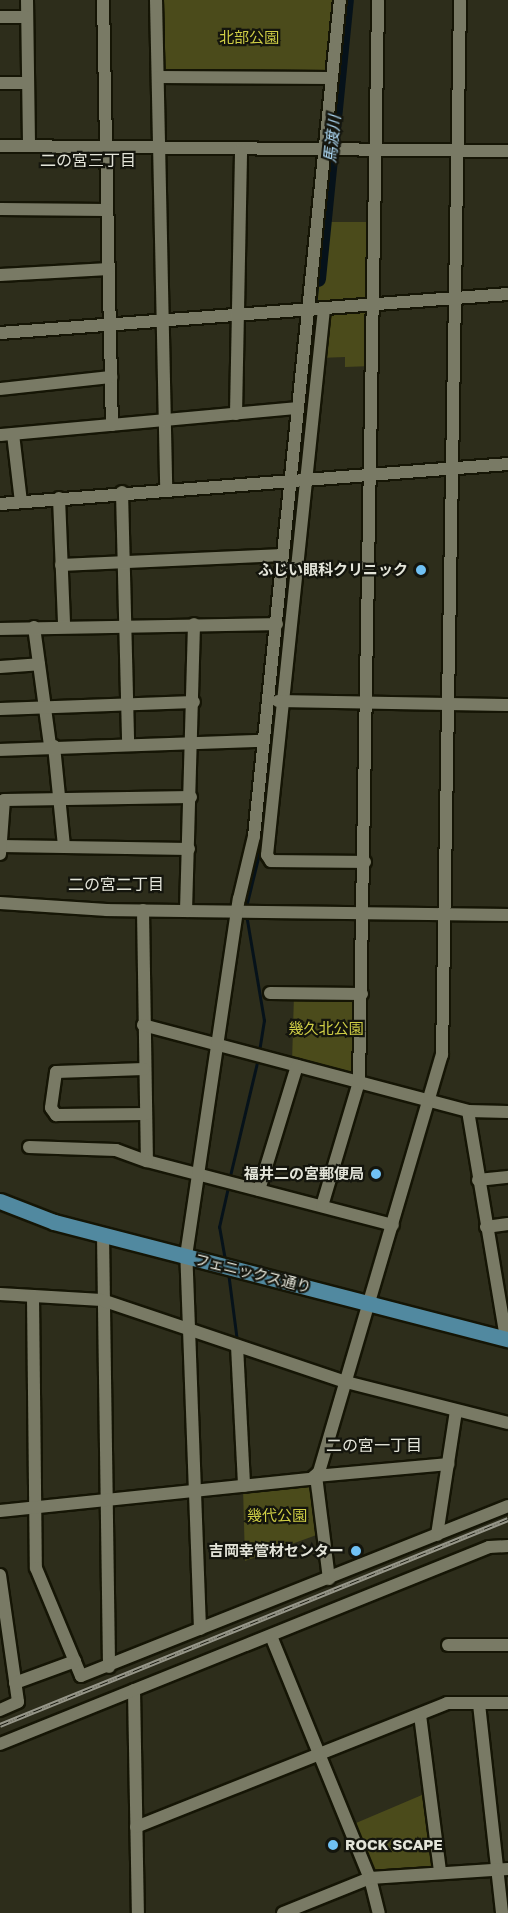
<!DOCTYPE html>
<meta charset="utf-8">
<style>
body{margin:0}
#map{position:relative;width:508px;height:1913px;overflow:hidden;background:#2d2d1b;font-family:"Golos Text","Noto Sans JP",sans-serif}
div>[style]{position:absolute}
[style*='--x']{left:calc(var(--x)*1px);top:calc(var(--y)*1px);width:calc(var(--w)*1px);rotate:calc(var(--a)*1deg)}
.green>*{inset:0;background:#4b4b1b}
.stream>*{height:3px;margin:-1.5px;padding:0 1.5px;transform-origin:1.5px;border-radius:1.5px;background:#06121a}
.river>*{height:16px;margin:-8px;padding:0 8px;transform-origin:8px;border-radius:8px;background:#06121a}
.roads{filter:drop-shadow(2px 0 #151505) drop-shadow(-2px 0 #151505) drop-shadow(0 2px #151505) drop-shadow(0 -2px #151505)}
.minor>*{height:12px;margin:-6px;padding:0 6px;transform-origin:6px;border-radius:6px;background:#797a65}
.major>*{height:15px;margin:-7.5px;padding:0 7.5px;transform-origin:7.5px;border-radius:7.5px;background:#5189a0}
.rail>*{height:5px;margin-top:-2.5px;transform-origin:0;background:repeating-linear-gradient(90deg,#14150d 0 9px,#969689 0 18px);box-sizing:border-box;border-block:2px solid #969689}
.dots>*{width:16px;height:16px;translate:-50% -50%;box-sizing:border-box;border:3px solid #14150d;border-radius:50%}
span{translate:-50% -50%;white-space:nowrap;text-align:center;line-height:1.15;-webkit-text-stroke:4.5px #14150d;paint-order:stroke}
.park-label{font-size:15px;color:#cecd45}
.poi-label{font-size:15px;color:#e3e4d9;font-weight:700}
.right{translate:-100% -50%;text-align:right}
.left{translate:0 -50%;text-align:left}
.street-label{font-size:15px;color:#e3e4d9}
.water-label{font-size:16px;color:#b0dcf9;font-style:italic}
.neighbourhood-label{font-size:16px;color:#e3e4d9}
</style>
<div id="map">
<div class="green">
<i style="clip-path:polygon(159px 0,339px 0,331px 76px,160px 76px)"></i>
<i style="clip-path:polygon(326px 222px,373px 222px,372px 366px,345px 367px,345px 357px,319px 358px,324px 310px,314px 310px)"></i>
<i style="clip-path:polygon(294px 995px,360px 995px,358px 1081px,292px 1063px)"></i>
<i style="clip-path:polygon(314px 1481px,322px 1533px,245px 1561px,243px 1487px)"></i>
<i style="clip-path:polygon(429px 1792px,440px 1872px,370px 1878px,349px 1826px)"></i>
</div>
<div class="stream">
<i style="--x:315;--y:306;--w:27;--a:-84"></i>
<i style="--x:298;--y:476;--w:165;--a:-84.4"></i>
<i style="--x:277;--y:697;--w:216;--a:-84.4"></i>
<i style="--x:246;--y:907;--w:72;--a:-76.3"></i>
<i style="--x:263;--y:837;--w:135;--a:-84.5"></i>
<i style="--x:246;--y:914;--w:108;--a:80.4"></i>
<i style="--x:264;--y:1020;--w:32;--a:99"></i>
<i style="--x:229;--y:1180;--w:125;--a:-76.6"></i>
<i style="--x:225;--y:1260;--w:34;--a:-100"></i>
<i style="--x:219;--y:1227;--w:41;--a:-77.3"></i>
<i style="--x:228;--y:1272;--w:70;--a:82.6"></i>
<i style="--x:310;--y:1364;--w:35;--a:16"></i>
<i style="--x:350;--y:1376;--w:23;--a:18"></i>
</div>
<div class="river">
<i style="--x:318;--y:279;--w:280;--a:-84.3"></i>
</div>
<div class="roads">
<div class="minor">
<i style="--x:27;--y:0;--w:146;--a:89.2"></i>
<i style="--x:103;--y:0;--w:425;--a:88.8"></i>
<i style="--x:156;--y:0;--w:488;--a:88.8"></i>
<i style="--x:0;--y:17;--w:27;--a:0"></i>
<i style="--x:158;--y:77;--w:174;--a:0.3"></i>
<i style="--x:0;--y:83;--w:28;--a:0"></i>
<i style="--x:0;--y:146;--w:508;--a:0.56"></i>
<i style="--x:0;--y:209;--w:107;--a:0.5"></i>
<i style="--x:0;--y:275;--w:109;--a:-3.2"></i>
<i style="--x:324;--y:309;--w:549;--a:95.96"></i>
<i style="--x:267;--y:855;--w:7;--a:56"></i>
<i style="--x:271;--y:861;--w:94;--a:0.6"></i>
<i style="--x:0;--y:333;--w:509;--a:-4.39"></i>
<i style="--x:0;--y:389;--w:112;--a:-6.2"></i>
<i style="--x:236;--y:414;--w:264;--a:-88.9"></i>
<i style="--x:13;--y:434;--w:68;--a:83.3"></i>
<i style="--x:0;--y:435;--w:299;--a:-5.2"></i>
<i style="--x:122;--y:492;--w:252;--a:88.6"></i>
<i style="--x:59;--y:498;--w:127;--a:87.7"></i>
<i style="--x:0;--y:504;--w:510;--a:-4.5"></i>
<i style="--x:61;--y:565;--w:222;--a:-2.6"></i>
<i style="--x:34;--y:627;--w:120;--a:82.3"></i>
<i style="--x:0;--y:629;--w:277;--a:-1"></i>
<i style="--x:0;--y:667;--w:39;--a:-4"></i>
<i style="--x:278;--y:701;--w:230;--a:1"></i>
<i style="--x:0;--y:709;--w:194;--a:-2.1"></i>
<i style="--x:54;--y:746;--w:101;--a:84.3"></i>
<i style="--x:0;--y:750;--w:264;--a:-2"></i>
<i style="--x:1;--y:846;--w:188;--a:0.9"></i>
<i style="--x:0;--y:854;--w:54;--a:-85.8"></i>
<i style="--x:4;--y:800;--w:187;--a:-0.9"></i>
<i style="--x:0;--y:903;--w:107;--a:3.7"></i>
<i style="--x:107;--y:910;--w:401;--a:0.7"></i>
<i style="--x:143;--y:910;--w:251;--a:89.1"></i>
<i style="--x:147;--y:1161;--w:254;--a:14.6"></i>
<i style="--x:186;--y:911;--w:287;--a:-88.4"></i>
<i style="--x:270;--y:993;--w:92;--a:0.6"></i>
<i style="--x:143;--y:1025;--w:336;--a:14.8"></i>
<i style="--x:468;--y:1111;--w:40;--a:1.4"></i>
<i style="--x:144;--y:1069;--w:88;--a:178"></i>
<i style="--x:56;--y:1072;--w:36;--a:98"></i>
<i style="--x:51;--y:1108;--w:9;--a:54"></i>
<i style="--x:56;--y:1115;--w:90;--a:-0.6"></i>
<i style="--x:468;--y:1111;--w:231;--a:80.5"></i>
<i style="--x:29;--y:1147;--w:87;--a:2"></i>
<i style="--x:116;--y:1150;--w:33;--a:20"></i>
<i style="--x:478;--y:1180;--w:30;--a:-6"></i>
<i style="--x:259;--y:1190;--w:130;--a:-73"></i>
<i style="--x:322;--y:1206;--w:129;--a:-73.4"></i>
<i style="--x:359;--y:1082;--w:1082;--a:-88.99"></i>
<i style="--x:486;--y:1227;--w:22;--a:-8"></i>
<i style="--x:103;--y:1234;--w:433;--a:89.2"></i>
<i style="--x:0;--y:1294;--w:102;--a:3.4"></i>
<i style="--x:102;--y:1300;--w:257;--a:18.6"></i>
<i style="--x:346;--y:1382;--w:167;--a:14.2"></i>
<i style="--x:33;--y:1296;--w:272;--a:89.4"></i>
<i style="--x:36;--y:1568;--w:117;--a:67.4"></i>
<i style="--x:81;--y:1676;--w:460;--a:-21.7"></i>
<i style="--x:237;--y:1346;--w:140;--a:87.1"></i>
<i style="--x:0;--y:1511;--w:313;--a:-5.9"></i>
<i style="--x:311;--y:1479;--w:11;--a:-41"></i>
<i style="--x:319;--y:1472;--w:435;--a:-73.6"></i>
<i style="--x:442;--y:1055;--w:1055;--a:-89.02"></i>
<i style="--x:437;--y:1535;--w:125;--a:-81.3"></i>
<i style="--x:0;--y:1575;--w:128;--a:81.9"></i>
<i style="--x:18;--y:1702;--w:20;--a:156"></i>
<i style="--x:329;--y:1579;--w:104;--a:-97.2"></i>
<i style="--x:316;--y:1476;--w:133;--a:-5.2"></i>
<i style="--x:200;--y:1629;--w:373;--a:-92.1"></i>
<i style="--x:186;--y:1256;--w:361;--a:-81.6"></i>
<i style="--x:239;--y:899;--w:65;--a:-76.6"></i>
<i style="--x:254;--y:836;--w:840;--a:-84.13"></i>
<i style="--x:271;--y:1636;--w:261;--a:67.8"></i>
<i style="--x:370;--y:1878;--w:36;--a:76"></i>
<i style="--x:448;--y:1645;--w:60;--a:0"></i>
<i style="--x:15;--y:1683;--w:64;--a:-20.1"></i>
<i style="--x:134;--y:1690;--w:223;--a:89"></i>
<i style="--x:479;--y:1704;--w:210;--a:83.7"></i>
<i style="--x:420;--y:1715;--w:158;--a:82.7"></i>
<i style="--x:0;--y:1744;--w:527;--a:-21.94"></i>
<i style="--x:489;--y:1547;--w:19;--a:-3"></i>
<i style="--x:136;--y:1827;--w:335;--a:-21.7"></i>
<i style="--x:447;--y:1703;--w:61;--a:0"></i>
<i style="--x:283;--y:1913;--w:94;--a:-21.9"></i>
<i style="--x:370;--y:1878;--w:138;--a:-3.7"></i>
</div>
<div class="major">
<i style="--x:0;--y:1201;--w:58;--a:21.3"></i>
<i style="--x:54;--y:1222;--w:469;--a:14.5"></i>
</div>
</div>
<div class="rail">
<i style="--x:0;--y:1725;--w:548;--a:-22.07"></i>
</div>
<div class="dots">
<i style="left:421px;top:570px;background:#70c1f4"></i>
<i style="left:376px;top:1174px;background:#70c1f4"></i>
<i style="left:356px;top:1551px;background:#70c1f4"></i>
<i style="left:333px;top:1845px;background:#70c1f4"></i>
</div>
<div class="park-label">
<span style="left:249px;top:38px">北部公園</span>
<span style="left:326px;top:1029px">幾久北公園</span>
<span style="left:277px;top:1516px">幾代公園</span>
</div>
<div class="poi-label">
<span class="right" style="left:408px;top:570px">ふじい眼科クリニック</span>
<span class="right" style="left:364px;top:1174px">福井二の宮郵便局</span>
<span class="right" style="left:344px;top:1551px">吉岡幸管材センター</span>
<span class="left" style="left:345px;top:1845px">ROCK SCAPE</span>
</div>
<div class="street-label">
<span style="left:253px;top:1273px;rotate:14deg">フェニックス通り</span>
</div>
<div class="water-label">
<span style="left:332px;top:139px;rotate:-84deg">馬渡川</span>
</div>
<div class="neighbourhood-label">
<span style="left:88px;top:160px">二の宮三丁目</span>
<span style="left:116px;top:884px">二の宮二丁目</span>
<span style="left:374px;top:1445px">二の宮一丁目</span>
</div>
</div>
